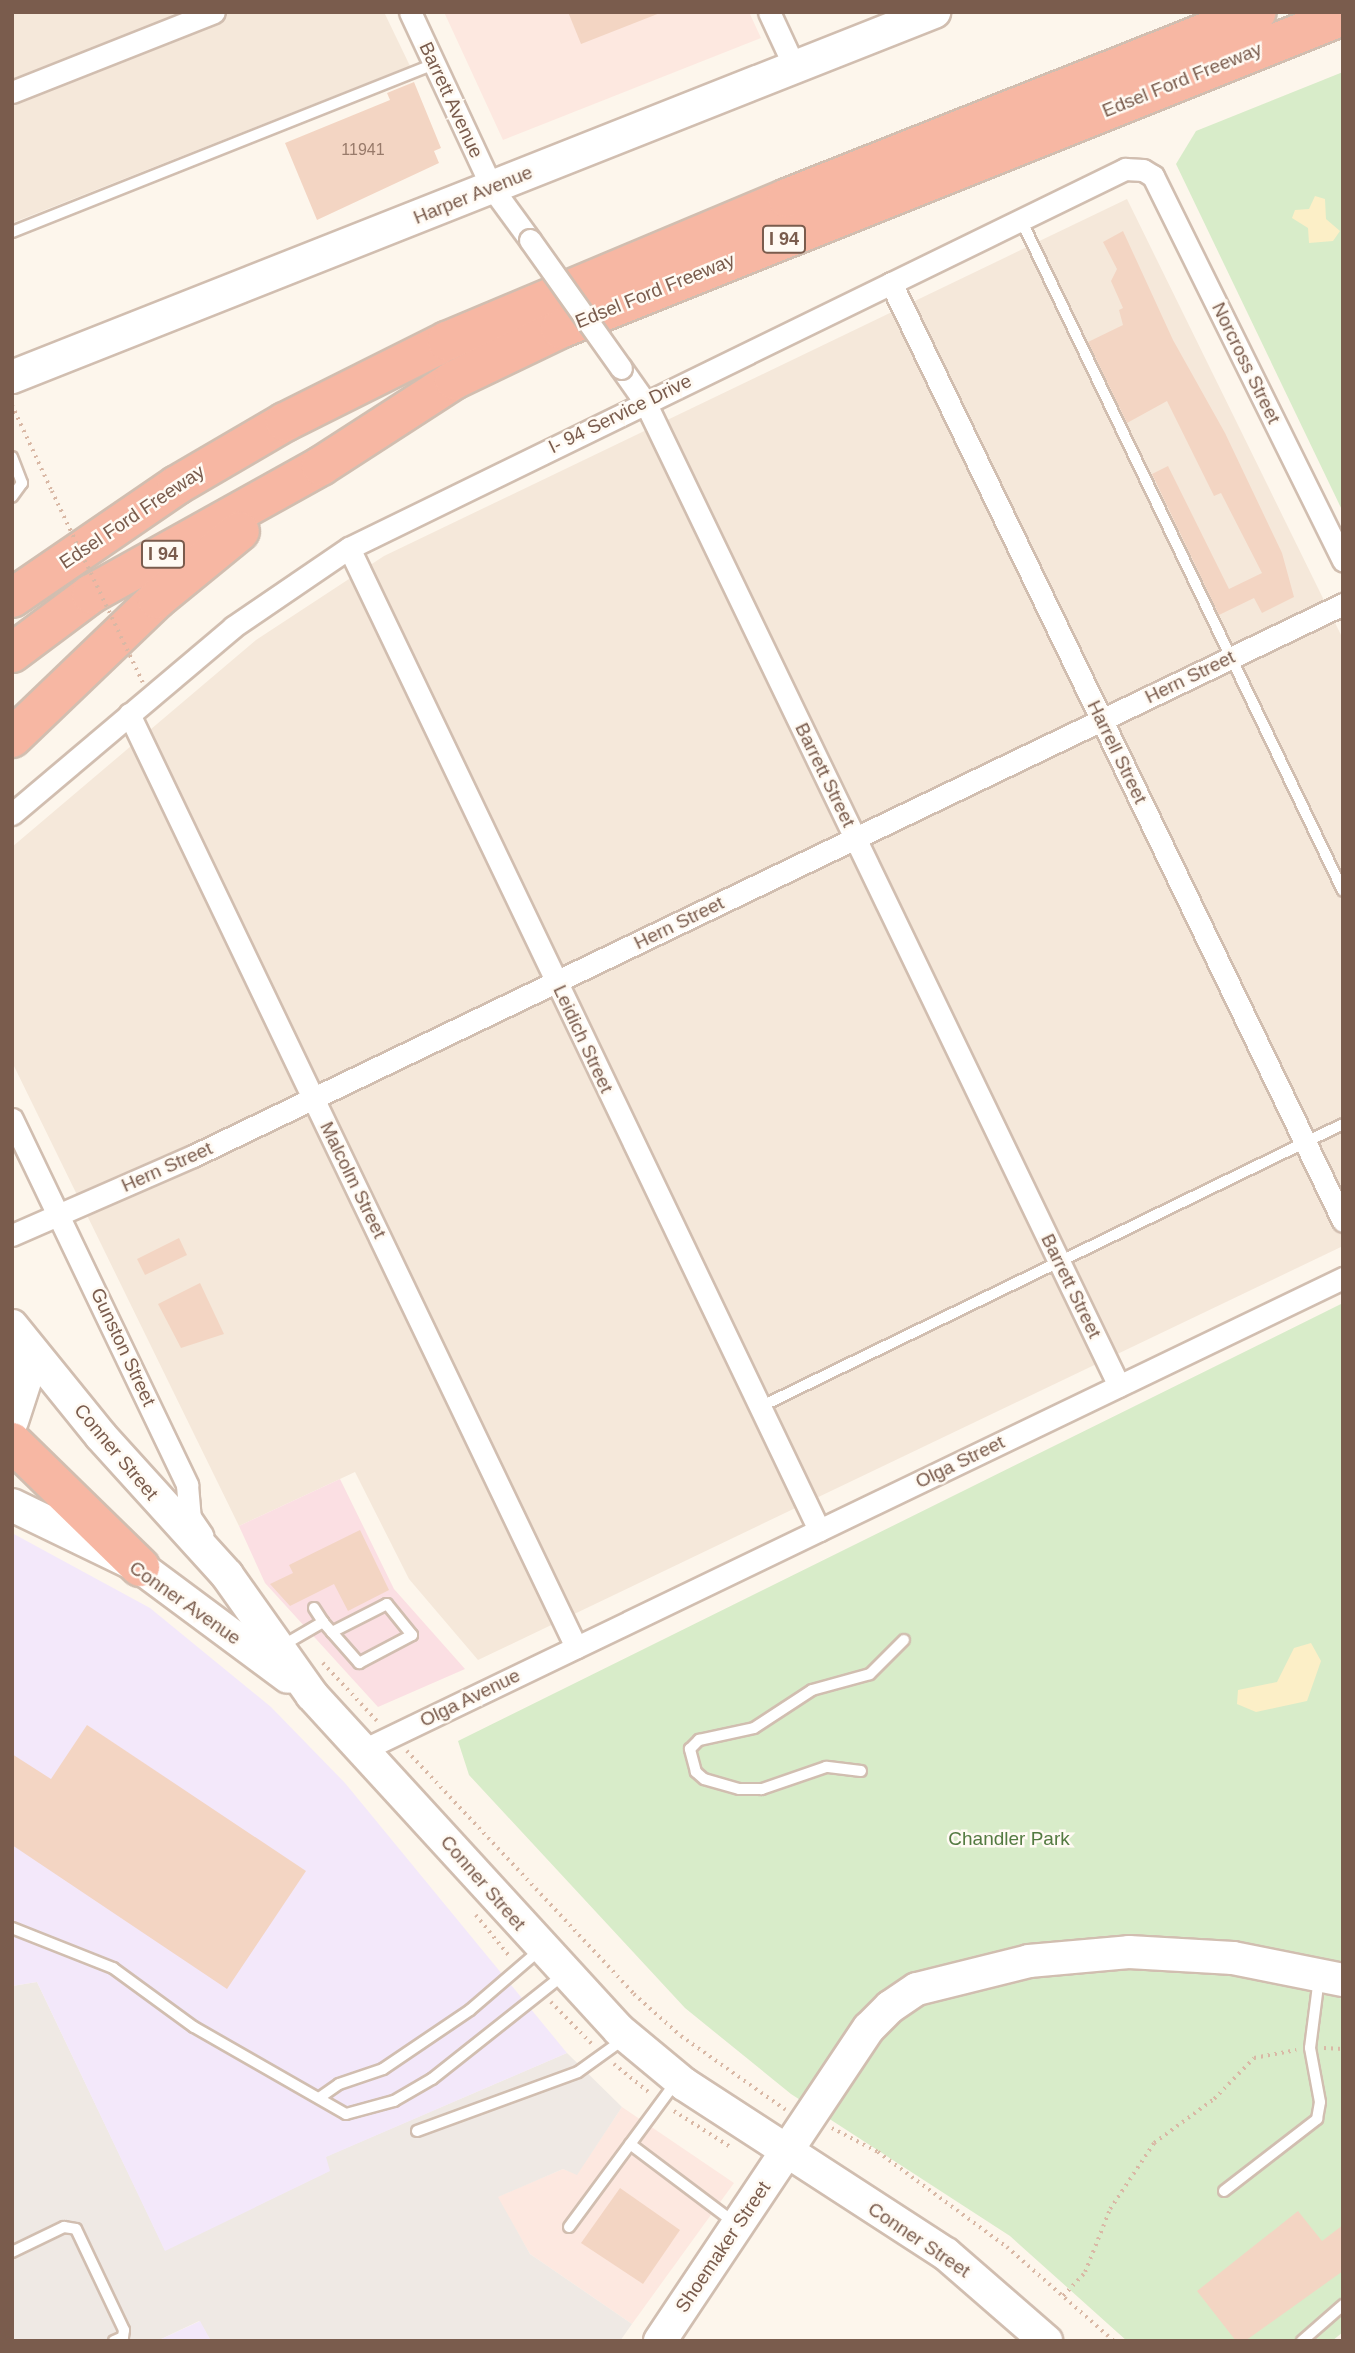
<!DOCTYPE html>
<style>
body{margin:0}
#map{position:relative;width:1355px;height:2353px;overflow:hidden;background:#fdf6ec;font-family:Arial,sans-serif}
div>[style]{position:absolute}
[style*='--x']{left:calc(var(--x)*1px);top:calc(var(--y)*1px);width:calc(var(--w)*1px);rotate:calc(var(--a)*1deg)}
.residential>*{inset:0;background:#f5e8da}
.commercial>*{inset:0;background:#fde8e0}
.industrial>*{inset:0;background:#efe9e4}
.education>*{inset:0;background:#f3e8fa}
.medical>*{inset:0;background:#fbdfe3}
.green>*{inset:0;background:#d8ecc9}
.sand>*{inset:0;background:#fcefc7}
.building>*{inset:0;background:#f3d5c3}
.path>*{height:3.5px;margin-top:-1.75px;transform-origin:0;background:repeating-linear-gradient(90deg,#d9b8a5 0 2px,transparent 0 7px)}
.roads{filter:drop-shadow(2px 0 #d1beb0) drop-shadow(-2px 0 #d1beb0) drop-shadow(0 2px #d1beb0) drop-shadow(0 -2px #d1beb0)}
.lane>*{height:10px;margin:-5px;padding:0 5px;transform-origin:5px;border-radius:5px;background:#fff}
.street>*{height:21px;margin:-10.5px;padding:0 10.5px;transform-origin:10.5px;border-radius:10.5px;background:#fff}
.secondary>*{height:32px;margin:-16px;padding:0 16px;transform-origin:16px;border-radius:16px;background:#fff}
.highway>*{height:38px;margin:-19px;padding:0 19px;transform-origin:19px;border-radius:19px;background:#f7b7a3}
.path-bridge>*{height:3.5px;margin-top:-1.75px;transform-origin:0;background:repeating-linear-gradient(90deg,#d9b8a5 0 2px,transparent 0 7px)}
.bridges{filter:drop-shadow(2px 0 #d1beb0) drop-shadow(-2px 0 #d1beb0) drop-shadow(0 2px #d1beb0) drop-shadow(0 -2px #d1beb0)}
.street-bridge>*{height:21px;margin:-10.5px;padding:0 10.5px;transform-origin:10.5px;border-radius:10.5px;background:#fff}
span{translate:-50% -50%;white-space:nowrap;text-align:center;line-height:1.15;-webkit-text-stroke:5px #fffaf3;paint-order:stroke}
.number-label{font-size:16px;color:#987a6a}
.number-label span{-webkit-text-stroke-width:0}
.shield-label span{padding:2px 5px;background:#fffaf3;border:2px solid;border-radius:5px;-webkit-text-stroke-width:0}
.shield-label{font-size:18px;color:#7a5c4d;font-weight:700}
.street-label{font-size:19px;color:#7a5c4d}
.park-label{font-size:19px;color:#537a41}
.frame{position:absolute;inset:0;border:14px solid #7a5c4d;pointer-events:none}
</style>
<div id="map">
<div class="residential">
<i style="clip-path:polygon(12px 12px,384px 12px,410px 66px,12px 223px)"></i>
<i style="clip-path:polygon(1127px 199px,1343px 639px,1343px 1246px,478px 1660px,409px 1579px,355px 1472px,239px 1526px,12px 1062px,12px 847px,256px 640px,384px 556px)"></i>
</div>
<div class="commercial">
<i style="clip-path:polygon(444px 12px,749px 12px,761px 38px,503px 140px)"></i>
<i style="clip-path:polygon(622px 2107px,734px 2183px,632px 2324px,530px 2254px,497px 2197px,563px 2169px,577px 2174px)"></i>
</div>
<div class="industrial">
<i style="clip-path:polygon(37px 1982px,165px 2250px,329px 2171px,325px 2157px,567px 2053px,622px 2107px,577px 2175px,563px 2169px,498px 2197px,530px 2254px,632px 2324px,620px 2341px,211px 2341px,199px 2321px,157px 2341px,12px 2341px,12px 1986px)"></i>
</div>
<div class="education">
<i style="clip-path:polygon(12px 1533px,150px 1608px,271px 1707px,345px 1783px,567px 2053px,326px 2157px,330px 2171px,165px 2251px,37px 1982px,12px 1986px)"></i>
<i style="clip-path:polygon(200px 2321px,211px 2341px,157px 2341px)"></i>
</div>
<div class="medical">
<i style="clip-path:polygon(340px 1479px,394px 1589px,465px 1669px,378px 1707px,265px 1583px,239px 1526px)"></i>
</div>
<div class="green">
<i style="clip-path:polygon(1343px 72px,1343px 512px,1176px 164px,1196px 131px)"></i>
<i style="clip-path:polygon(1343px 1303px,1343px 2332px,1332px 2341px,1127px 2341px,1010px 2236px,791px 2094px,685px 2008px,469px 1775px,458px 1741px)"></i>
</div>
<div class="sand">
<i style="clip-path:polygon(1315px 196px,1325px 199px,1326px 219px,1340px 231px,1333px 241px,1309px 243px,1308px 228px,1292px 218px,1295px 210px,1309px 209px)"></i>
<i style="clip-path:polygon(1311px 1643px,1321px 1661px,1307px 1701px,1256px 1712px,1237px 1704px,1238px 1690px,1277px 1682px,1294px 1648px)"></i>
</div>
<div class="building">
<i style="clip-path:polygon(568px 12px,660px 12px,660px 13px,581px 44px)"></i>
<i style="clip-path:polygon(414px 82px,441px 148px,434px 151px,439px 163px,317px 220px,285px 143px,390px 100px,387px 93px)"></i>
<i style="clip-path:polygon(1123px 231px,1173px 340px,1225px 433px,1282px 553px,1294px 597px,1262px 613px,1254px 598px,1219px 615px,1152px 474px,1168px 466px,1229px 589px,1262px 573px,1221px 493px,1214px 496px,1167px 401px,1127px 423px,1088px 342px,1123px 325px,1119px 310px,1123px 308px,1111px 281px,1117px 269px,1103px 242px)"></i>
<i style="clip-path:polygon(179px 1238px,187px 1255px,145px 1275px,137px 1259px)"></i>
<i style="clip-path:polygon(200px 1283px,224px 1334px,181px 1348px,158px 1304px)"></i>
<i style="clip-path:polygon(360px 1530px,389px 1590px,348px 1611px,334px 1584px,290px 1606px,270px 1584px,293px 1573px,289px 1565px)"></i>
<i style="clip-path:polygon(87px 1725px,306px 1871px,227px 1989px,12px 1845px,12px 1754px,51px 1779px)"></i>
<i style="clip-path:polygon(620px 2188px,680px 2230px,643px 2284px,581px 2243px)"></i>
<i style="clip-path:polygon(1298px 2211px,1322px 2241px,1343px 2225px,1343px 2271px,1245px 2341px,1236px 2341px,1197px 2291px)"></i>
</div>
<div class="path">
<i style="--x:12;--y:405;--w:95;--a:65.1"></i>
<i style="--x:323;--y:1663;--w:79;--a:47"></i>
<i style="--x:407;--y:1751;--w:333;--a:46.9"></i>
<i style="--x:634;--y:1994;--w:63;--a:41.8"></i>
<i style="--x:681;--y:2036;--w:128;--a:35.2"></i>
<i style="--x:476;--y:1915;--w:55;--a:50.9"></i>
<i style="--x:551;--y:2002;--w:59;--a:45.7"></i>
<i style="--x:1324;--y:2048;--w:19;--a:3"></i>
<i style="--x:614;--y:2064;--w:48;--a:39"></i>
<i style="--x:674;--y:2111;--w:69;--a:32.5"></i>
<i style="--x:832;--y:2128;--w:52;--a:27.6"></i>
<i style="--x:878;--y:2152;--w:160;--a:36.4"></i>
<i style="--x:1007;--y:2247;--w:142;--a:41.3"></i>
<i style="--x:1063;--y:2296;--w:33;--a:-47"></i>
<i style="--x:1085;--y:2272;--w:68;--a:-68.4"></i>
<i style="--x:1110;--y:2209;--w:79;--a:-56.3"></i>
<i style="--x:1154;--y:2143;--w:74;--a:-36.3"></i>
<i style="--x:1214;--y:2099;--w:57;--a:-45.7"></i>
<i style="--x:1254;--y:2058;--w:43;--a:-10.8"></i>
</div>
<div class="roads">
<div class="lane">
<i style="--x:1021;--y:220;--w:744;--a:64.36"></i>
<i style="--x:12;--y:232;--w:454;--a:-21.7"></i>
<i style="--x:12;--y:457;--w:28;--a:69"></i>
<i style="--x:22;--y:483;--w:17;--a:126"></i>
<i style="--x:760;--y:1407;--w:648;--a:-25.89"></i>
<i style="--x:314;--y:1608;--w:17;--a:57"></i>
<i style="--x:323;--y:1622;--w:55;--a:48.7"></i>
<i style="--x:359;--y:1663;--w:60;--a:-27.8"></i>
<i style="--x:412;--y:1635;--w:40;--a:-129"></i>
<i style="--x:387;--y:1604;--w:62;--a:153"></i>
<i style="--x:280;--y:1647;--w:50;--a:-30.2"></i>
<i style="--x:861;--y:1771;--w:35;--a:-173"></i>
<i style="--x:826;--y:1767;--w:68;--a:161"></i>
<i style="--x:762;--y:1789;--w:23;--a:180"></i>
<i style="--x:739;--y:1789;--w:36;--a:-164"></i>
<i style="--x:704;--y:1779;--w:11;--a:-139"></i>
<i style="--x:696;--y:1772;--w:24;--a:-105"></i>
<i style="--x:690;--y:1749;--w:13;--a:-45"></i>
<i style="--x:699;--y:1740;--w:56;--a:-12.3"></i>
<i style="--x:754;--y:1728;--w:69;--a:-33.2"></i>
<i style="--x:812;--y:1690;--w:60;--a:-15.4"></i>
<i style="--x:870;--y:1674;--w:48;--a:-45"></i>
<i style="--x:12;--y:1928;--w:109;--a:21.6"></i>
<i style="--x:113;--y:1968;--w:100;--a:36.1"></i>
<i style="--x:194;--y:2027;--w:175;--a:29.8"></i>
<i style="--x:346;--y:2114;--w:50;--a:-15.2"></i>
<i style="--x:394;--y:2101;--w:44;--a:-30.1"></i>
<i style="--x:432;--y:2079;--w:167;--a:-38.4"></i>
<i style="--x:319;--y:2098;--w:24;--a:-35"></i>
<i style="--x:339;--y:2084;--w:46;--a:-18.8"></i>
<i style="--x:383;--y:2069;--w:105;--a:-34.1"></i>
<i style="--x:470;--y:2010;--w:94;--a:-40.7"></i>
<i style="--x:417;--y:2131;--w:171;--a:-20.1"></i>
<i style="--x:578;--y:2072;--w:57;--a:-35.7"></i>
<i style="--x:630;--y:2144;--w:133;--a:37"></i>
<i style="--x:1224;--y:2191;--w:118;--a:-37.7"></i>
<i style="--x:1317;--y:2119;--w:17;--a:-80"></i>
<i style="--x:1320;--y:2102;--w:55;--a:-100.5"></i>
<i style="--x:1310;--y:2048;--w:71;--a:-82.7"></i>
<i style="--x:569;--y:2227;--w:180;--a:-53.6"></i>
<i style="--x:12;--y:2252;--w:58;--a:-25.7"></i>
<i style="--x:64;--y:2227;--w:12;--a:9"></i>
<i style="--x:76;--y:2229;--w:112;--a:64.6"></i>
<i style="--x:124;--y:2330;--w:7;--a:98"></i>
<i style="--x:123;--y:2337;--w:10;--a:156"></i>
<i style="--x:1302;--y:2341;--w:55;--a:-41.3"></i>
</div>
<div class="street">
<i style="--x:410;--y:12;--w:194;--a:65"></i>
<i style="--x:492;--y:188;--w:64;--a:53.8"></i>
<i style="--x:769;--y:12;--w:62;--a:65.1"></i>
<i style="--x:12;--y:92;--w:217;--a:-21.6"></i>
<i style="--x:891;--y:283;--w:1041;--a:64.27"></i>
<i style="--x:621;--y:368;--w:42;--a:54.8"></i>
<i style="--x:645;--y:402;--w:1092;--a:64.28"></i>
<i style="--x:349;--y:548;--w:1089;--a:64.42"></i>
<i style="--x:129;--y:714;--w:1035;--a:64.4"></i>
<i style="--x:12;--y:814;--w:289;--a:-40.2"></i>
<i style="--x:233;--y:627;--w:140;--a:-34.3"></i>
<i style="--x:349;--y:548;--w:864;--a:-26.03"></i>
<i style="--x:1125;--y:169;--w:18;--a:3"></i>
<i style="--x:1143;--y:170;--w:12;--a:31"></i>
<i style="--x:1153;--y:176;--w:429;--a:63.7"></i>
<i style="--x:12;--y:1119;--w:406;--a:64.4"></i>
<i style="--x:187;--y:1485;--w:32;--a:85"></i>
<i style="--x:190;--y:1517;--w:22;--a:56"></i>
<i style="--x:12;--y:1235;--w:197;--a:-23.6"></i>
<i style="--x:193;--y:1156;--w:1276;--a:-25.64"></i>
<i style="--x:363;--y:1750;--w:1088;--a:-25.72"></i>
</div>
<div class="secondary">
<i style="--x:12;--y:377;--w:992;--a:-21.6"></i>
<i style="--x:12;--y:1326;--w:141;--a:51"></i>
<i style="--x:101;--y:1436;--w:188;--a:47.8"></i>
<i style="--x:227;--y:1575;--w:147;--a:54.7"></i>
<i style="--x:312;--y:1695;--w:454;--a:47.5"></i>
<i style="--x:619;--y:2030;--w:85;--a:39.7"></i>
<i style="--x:684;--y:2084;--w:312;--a:33"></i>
<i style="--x:946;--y:2254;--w:133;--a:41"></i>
<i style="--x:12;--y:1421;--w:48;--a:-71.9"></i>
<i style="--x:27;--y:1375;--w:37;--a:-104"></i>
<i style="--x:12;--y:1505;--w:142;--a:25.8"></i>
<i style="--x:140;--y:1567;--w:184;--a:36.6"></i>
<i style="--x:660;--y:2341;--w:376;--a:-56.3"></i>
<i style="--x:869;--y:2028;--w:30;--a:-45"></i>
<i style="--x:890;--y:2007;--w:32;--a:-34"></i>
<i style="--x:917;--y:1989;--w:115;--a:-14"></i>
<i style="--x:1029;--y:1961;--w:100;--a:-5.1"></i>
<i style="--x:1129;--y:1952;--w:104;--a:3.3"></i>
<i style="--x:1233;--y:1958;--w:112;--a:11.3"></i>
</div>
<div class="highway">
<i style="--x:12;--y:598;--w:200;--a:-34.4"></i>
<i style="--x:177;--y:485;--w:125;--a:-30.3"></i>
<i style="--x:285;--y:422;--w:181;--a:-26.6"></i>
<i style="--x:447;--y:341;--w:369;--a:-22.8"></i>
<i style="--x:787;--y:198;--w:505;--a:-21.59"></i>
<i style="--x:12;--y:653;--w:99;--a:-36.8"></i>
<i style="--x:91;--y:594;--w:263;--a:-29.1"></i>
<i style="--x:321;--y:466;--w:158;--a:-32.9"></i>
<i style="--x:454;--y:380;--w:118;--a:-25.7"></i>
<i style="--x:560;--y:329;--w:843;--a:-21.79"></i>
<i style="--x:12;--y:738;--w:201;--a:-43.8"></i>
<i style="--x:157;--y:599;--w:107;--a:-39.3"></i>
<i style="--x:12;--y:1442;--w:179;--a:44.3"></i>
</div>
</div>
<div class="path-bridge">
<i style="--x:52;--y:491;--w:212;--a:64.6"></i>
</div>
<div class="bridges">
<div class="street-bridge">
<i style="--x:530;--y:240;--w:157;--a:54.6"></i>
</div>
</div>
<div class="number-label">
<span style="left:363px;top:150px">11941</span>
</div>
<div class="shield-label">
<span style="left:784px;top:239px">I 94</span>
<span style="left:163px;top:554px">I 94</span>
</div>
<div class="street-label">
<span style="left:1182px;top:80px;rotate:-22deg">Edsel Ford Freeway</span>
<span style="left:451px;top:100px;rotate:65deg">Barrett Avenue</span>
<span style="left:473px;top:195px;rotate:-22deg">Harper Avenue</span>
<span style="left:655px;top:291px;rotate:-22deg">Edsel Ford Freeway</span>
<span style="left:1246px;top:363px;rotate:64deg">Norcross Street</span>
<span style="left:620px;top:414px;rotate:-26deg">I- 94 Service Drive</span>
<span style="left:132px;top:517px;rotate:-34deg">Edsel Ford Freeway</span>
<span style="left:1190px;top:677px;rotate:-26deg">Hern Street</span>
<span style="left:1117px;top:752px;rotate:64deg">Harrell Street</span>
<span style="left:825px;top:775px;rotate:64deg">Barrett Street</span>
<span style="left:679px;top:923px;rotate:-26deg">Hern Street</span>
<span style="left:583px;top:1039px;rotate:65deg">Leidich Street</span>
<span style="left:167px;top:1167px;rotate:-24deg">Hern Street</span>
<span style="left:353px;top:1180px;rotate:64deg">Malcolm Street</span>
<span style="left:1071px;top:1286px;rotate:64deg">Barrett Street</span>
<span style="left:123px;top:1347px;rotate:65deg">Gunston Street</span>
<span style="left:116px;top:1452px;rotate:50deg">Conner Street</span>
<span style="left:960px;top:1462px;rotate:-26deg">Olga Street</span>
<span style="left:185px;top:1603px;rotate:35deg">Conner Avenue</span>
<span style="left:470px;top:1698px;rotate:-26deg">Olga Avenue</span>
<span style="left:483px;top:1883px;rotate:49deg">Conner Street</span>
<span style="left:919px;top:2240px;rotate:34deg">Conner Street</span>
<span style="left:723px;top:2247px;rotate:-56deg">Shoemaker Street</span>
</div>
<div class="park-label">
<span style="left:1009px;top:1839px">Chandler Park</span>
</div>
<div class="frame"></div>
</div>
